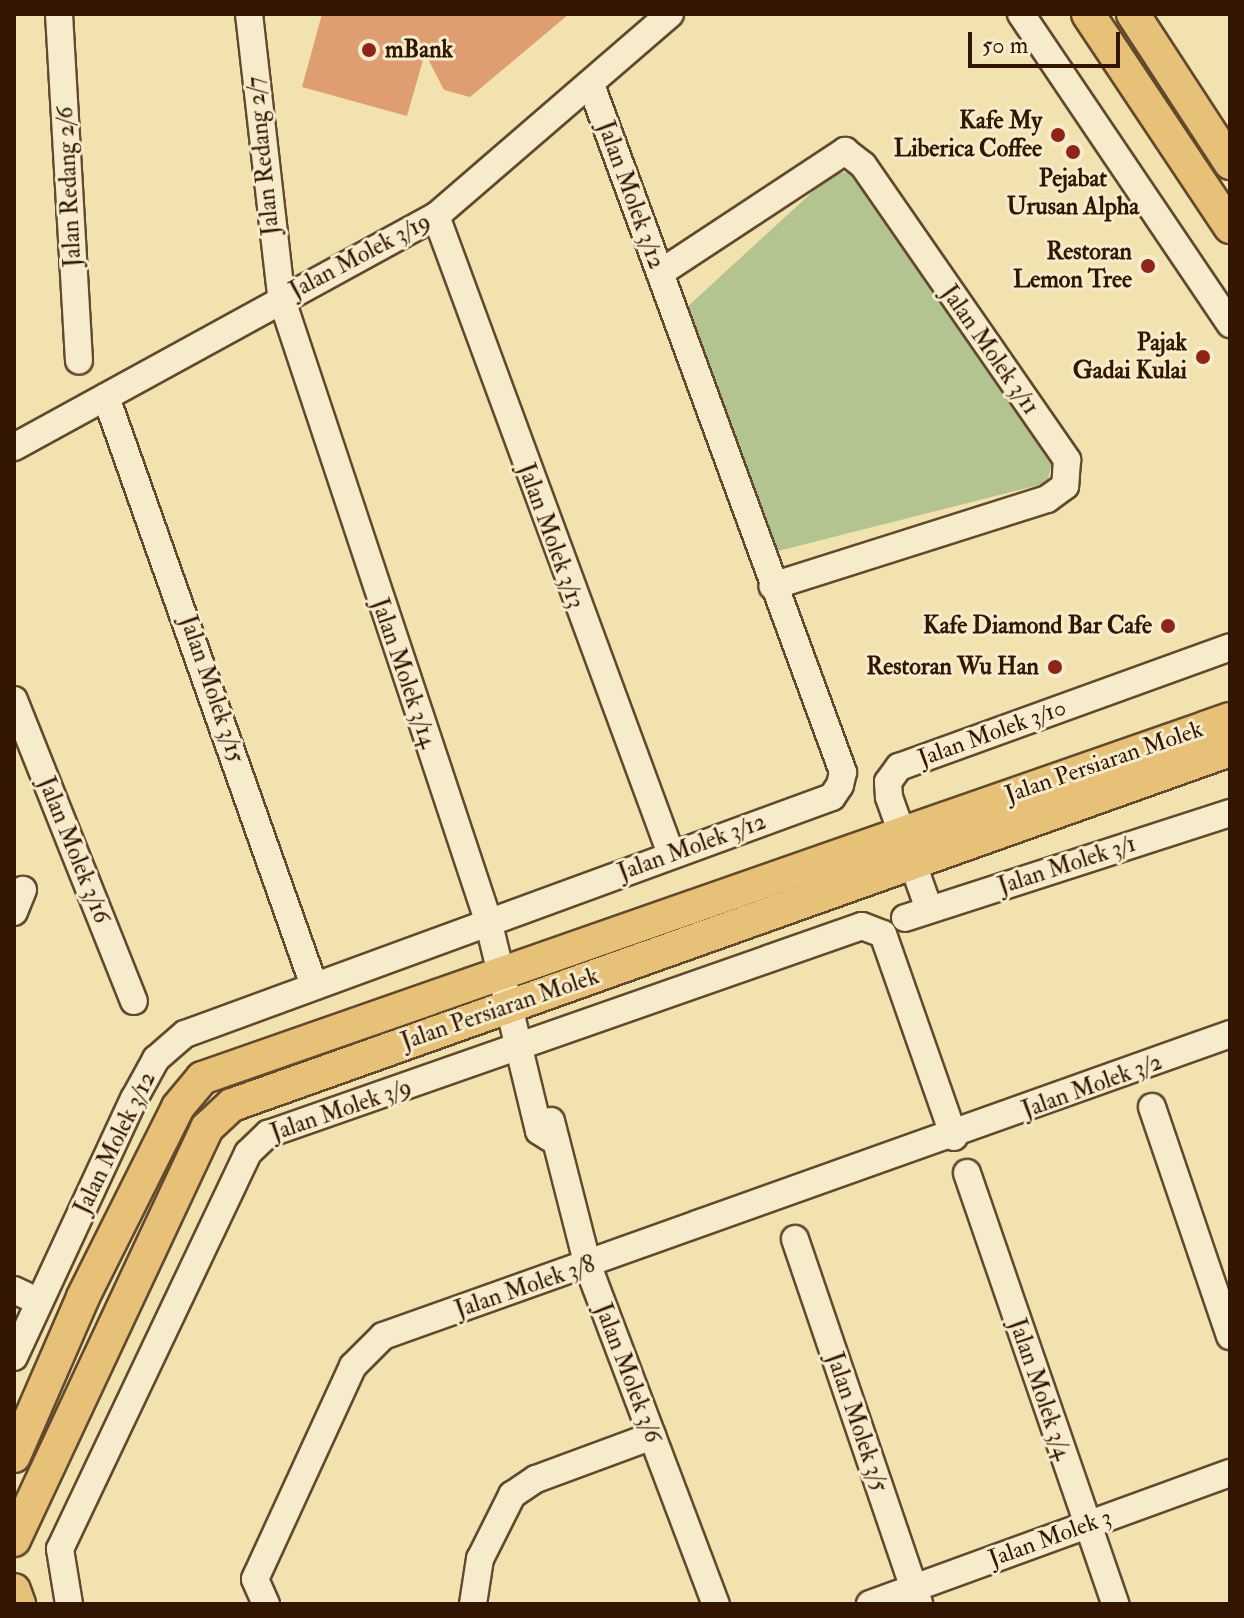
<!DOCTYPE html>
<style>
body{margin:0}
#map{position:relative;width:1244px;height:1618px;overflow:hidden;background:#f1e2b0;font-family:"IM FELL Double Pica",serif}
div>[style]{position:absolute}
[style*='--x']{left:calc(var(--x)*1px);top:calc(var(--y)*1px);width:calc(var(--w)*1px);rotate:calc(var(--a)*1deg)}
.green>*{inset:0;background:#b3c490}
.building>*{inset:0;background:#de9e71}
.roads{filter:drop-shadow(2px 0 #62492d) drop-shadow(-2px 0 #62492d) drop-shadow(0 2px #62492d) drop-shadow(0 -2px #62492d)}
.minor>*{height:26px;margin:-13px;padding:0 13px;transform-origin:13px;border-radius:13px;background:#f6eccc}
.major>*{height:32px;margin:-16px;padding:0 16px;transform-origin:16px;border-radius:16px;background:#e8c178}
.dots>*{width:22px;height:22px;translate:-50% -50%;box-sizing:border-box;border:4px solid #f6eccc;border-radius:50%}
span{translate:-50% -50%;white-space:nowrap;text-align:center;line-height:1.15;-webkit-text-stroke:6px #f6eccc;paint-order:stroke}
.poi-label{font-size:24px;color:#331601;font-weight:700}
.left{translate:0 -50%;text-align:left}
.right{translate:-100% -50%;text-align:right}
.street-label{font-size:24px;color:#331601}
.frame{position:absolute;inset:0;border:16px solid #331601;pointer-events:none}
.scale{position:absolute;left:968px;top:32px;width:152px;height:36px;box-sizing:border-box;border:4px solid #331601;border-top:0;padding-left:10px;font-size:24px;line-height:28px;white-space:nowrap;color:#331601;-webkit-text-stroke:6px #f6eccc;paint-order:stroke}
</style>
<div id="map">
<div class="green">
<i style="clip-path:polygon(853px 172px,1053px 459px,1047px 483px,774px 552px,686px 308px,833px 173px)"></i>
</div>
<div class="building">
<i style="clip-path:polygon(322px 14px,569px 14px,470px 97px,444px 90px,425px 53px,407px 116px,302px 87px)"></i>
</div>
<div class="roads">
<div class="minor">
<i style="--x:59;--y:14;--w:347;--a:86.7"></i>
<i style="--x:249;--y:14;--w:285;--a:83.5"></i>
<i style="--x:281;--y:297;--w:656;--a:71.62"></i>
<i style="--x:488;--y:920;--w:217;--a:76.4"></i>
<i style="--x:539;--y:1131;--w:13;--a:32"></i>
<i style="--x:1021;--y:14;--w:374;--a:56"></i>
<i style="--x:436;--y:216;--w:680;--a:69.78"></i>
<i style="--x:660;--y:273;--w:222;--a:-33.4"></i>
<i style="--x:845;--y:151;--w:23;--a:38"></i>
<i style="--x:863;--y:165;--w:359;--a:55.3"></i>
<i style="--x:1067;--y:460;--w:26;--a:94"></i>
<i style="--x:1065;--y:486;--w:22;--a:144"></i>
<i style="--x:1047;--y:499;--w:288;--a:162.4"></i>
<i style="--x:106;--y:397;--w:621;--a:70.54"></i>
<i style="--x:14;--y:447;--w:481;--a:-28.7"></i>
<i style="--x:436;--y:216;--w:309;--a:-40.8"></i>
<i style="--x:14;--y:700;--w:324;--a:68.3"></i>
<i style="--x:929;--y:909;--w:119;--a:-109.7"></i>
<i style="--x:889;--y:797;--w:15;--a:-94"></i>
<i style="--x:888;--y:782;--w:19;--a:-54"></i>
<i style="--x:899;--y:767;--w:352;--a:-19.9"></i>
<i style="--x:14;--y:912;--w:24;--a:-68"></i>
<i style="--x:905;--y:918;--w:342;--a:-17.9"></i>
<i style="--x:1152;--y:1107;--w:242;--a:71.2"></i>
<i style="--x:551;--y:1121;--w:150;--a:75.7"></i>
<i style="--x:588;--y:1266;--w:361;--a:69.3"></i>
<i style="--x:967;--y:1173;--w:456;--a:71"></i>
<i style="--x:795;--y:1239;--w:385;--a:71.2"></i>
<i style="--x:14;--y:1290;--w:26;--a:25"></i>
<i style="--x:14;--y:1357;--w:285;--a:-65.1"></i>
<i style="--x:134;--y:1099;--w:46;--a:-61.2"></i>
<i style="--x:156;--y:1059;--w:38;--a:-41"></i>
<i style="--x:185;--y:1034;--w:689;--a:-20.12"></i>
<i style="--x:832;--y:797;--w:14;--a:-56"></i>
<i style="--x:840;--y:785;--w:13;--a:-77"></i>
<i style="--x:843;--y:772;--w:732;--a:-110.14"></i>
<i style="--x:69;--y:1604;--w:56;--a:-99.3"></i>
<i style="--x:60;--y:1549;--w:438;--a:-64.6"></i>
<i style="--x:248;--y:1153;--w:28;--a:-44"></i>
<i style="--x:268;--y:1134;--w:629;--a:-19.3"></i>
<i style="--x:862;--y:926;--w:22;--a:21"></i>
<i style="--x:883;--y:934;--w:215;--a:70.7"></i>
<i style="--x:266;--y:1604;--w:27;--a:-114"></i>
<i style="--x:255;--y:1579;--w:234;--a:-65.3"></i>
<i style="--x:353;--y:1366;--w:42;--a:-45"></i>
<i style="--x:383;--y:1336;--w:899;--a:-19.62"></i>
<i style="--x:473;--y:1604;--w:46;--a:-81.2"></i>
<i style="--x:480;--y:1559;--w:72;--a:-63.4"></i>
<i style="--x:512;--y:1495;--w:29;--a:-34"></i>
<i style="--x:536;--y:1479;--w:124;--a:-20.3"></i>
<i style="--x:870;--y:1604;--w:383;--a:-20"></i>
</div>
<div class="major">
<i style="--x:1088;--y:14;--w:256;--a:56.3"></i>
<i style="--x:1133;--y:14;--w:178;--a:56.9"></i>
<i style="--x:14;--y:1456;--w:173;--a:-66.5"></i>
<i style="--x:83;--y:1297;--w:212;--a:-63.4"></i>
<i style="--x:178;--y:1107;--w:38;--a:-50"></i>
<i style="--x:202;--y:1078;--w:1089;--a:-19.25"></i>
<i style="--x:14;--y:1540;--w:455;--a:-64.9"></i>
<i style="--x:207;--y:1128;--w:34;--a:-43"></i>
<i style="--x:232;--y:1105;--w:1059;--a:-19.58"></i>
<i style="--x:14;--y:1590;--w:15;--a:70"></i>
</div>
</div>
<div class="dots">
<i style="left:369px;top:50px;background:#8f2418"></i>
<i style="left:1058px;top:135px;background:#8f2418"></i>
<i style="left:1073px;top:152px;background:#8f2418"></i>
<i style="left:1148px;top:266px;background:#8f2418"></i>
<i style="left:1203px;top:357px;background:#8f2418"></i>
<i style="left:1168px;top:626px;background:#8f2418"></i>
<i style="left:1055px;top:667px;background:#8f2418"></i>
</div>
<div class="poi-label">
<span class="left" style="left:385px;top:50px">mBank</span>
<span class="right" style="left:1042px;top:135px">Kafe My<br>Liberica Coffee</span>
<span style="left:1073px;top:193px">Pejabat<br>Urusan Alpha</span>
<span class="right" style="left:1132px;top:266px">Restoran<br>Lemon Tree</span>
<span class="right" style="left:1187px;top:357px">Pajak<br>Gadai Kulai</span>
<span class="right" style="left:1152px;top:626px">Kafe Diamond Bar Cafe</span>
<span class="right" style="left:1039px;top:667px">Restoran Wu Han</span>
</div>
<div class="street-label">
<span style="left:263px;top:156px;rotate:-96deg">Jalan Redang 2/7</span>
<span style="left:69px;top:187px;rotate:-93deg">Jalan Redang 2/6</span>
<span style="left:631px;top:195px;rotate:70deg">Jalan Molek 3/12</span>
<span style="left:360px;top:256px;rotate:-28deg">Jalan Molek 3/19</span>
<span style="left:990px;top:350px;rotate:55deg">Jalan Molek 3/11</span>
<span style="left:551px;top:536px;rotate:70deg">Jalan Molek 3/13</span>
<span style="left:404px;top:673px;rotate:71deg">Jalan Molek 3/14</span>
<span style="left:212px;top:689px;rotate:71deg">Jalan Molek 3/15</span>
<span style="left:992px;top:733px;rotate:-20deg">Jalan Molek 3/10</span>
<span style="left:1104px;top:762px;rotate:-19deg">Jalan Persiaran Molek</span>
<span style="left:692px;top:847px;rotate:-20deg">Jalan Molek 3/12</span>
<span style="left:74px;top:850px;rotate:68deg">Jalan Molek 3/16</span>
<span style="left:1067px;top:865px;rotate:-18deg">Jalan Molek 3/1</span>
<span style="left:500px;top:1009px;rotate:-19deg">Jalan Persiaran Molek</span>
<span style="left:1092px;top:1086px;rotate:-20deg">Jalan Molek 3/2</span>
<span style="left:341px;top:1110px;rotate:-19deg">Jalan Molek 3/9</span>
<span style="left:115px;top:1143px;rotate:-64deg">Jalan Molek 3/12</span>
<span style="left:525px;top:1287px;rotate:-19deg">Jalan Molek 3/8</span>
<span style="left:628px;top:1373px;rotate:69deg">Jalan Molek 3/6</span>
<span style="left:1040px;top:1389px;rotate:71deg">Jalan Molek 3/4</span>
<span style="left:857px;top:1422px;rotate:71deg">Jalan Molek 3/5</span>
<span style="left:1050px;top:1538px;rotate:-20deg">Jalan Molek 3</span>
</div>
<div class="frame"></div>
<div class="scale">50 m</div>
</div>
